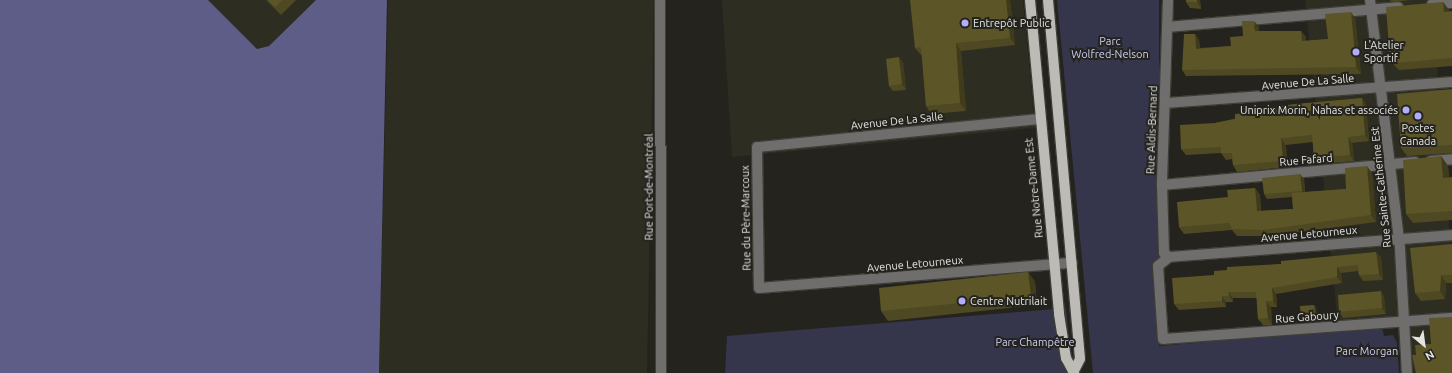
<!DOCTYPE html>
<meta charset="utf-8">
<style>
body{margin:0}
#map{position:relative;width:1452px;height:373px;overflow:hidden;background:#24231e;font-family:Ubuntu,sans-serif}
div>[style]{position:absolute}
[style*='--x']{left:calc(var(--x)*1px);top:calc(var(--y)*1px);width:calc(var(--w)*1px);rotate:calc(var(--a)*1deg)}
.built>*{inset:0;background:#2e2d22}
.green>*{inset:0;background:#35354c}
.water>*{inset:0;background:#5e5d87}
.roads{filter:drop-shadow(1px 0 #3f3e39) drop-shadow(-1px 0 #3f3e39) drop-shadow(0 1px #3f3e39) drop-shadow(0 -1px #3f3e39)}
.minor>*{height:10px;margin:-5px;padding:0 5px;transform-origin:5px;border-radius:5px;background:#6f6e6c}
.major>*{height:10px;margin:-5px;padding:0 5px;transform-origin:5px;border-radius:5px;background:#bcbbb6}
.wall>*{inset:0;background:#4e4922}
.shaded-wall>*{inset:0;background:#403c1b}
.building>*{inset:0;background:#5b5527}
.dots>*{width:11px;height:11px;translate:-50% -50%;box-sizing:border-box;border:2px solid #24231e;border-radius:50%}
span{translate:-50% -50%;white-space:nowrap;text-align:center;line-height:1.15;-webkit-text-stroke:4px #24231e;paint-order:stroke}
.poi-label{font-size:11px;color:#e4e4e1}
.left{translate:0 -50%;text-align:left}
.right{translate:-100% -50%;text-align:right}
.park-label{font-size:11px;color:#cdcdf7}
.street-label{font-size:11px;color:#e4e4e1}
.north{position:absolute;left:1404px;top:325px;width:40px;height:40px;-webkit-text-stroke:3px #24231e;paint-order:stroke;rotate:151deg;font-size:11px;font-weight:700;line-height:16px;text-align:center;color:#e4e4e1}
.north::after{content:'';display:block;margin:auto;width:14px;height:18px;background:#e4e4e1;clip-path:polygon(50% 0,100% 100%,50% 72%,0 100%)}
</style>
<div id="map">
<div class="built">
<i style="clip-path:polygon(208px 0,316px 0,269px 46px,257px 49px)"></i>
<i style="clip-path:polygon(388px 0,654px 0,647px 373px,379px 373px)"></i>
<i style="clip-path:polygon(722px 0,1023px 0,1035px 128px,732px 157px)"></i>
<i style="clip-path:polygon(1305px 0,1432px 0,1452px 262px,1452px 373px,1412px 373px,1408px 318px,1338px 324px)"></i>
</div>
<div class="green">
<i style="clip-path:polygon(1057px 0,1159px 0,1159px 346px,1382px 327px,1384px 336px,1393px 335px,1397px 343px,1399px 373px,1093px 373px)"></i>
<i style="clip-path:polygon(1066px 308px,1072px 373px,725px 373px,727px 336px)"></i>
</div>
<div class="water">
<i style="clip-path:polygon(0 0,208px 0,257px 49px,269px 46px,316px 0,387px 0,379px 373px,0 373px)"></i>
</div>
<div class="roads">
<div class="minor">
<i style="--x:660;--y:0;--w:373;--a:89.8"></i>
<i style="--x:1168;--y:0;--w:185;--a:91.9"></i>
<i style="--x:1162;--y:185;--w:68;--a:88.3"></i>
<i style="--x:1164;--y:253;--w:6;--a:39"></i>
<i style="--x:1370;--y:0;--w:251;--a:83.1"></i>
<i style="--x:1400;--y:249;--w:124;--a:86.8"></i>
<i style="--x:1432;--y:4;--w:20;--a:-3"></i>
<i style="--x:1167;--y:27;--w:232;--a:-4.9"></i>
<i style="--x:1166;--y:103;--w:287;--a:-4.2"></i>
<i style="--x:1039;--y:119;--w:283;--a:174.3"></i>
<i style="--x:757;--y:147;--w:141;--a:89.2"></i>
<i style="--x:759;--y:288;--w:314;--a:-4.6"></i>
<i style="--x:1431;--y:161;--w:21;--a:-5"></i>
<i style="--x:1162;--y:185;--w:254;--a:-5.2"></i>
<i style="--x:1169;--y:257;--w:14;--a:141"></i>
<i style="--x:1158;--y:266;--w:73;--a:86.1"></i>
<i style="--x:1163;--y:339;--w:290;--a:-4.2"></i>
<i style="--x:1169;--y:257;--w:284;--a:-4.4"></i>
</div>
<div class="major">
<i style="--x:1030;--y:0;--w:315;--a:84.7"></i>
<i style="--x:1059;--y:314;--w:45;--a:81"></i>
<i style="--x:1066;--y:358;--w:17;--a:62"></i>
<i style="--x:1048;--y:0;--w:360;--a:84.9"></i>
<i style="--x:1080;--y:359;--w:13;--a:117"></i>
</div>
</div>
<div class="wall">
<i style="clip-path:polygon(266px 0,296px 0,281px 15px)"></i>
<i style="clip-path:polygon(1010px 0,1015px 45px,961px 51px,966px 111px,931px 114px,926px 106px,922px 55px,921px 55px,915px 48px)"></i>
<i style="clip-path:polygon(1200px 0,1201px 9px,1190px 8px,1186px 2px)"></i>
<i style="clip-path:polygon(1390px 0,1410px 0,1392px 2px)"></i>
<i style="clip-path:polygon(1443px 2px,1449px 10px,1449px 12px,1452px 11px,1452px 66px,1399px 70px,1396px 67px,1390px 60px)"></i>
<i style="clip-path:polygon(1355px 18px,1361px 74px,1186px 76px,1182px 70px,1195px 34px,1199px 40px,1200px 48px,1231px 46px,1243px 36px,1259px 27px,1259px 31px,1301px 31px,1306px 37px,1306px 41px,1328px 39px)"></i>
<i style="clip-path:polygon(903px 62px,906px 90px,893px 91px,889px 86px)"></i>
<i style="clip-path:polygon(1452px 89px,1452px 153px,1407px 156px,1401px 148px)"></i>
<i style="clip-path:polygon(1362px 98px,1366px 105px,1369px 141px,1352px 143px,1354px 161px,1319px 164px,1314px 158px,1313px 142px,1286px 145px,1287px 167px,1237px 172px,1233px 165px,1232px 159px,1226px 160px,1221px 153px,1186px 155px,1181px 149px,1215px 123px,1266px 112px)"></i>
<i style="clip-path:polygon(1441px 156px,1448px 166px,1449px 178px,1452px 177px,1452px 220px,1413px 223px,1406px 214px)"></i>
<i style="clip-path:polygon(1372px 173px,1376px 222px,1268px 236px,1237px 236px,1232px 230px,1184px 234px,1179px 227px,1228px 197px,1255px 188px,1260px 195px,1261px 211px,1293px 209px,1292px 197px,1267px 199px,1264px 194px,1304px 179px,1305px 192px,1346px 189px)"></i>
<i style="clip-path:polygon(1452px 244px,1452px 283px,1446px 283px,1445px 299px,1421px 301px,1415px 293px)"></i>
<i style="clip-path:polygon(1376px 252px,1381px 258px,1383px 280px,1363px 281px,1359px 275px,1358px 271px,1341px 273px,1342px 283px,1276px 294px,1277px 307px,1271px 307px,1272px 325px,1263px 325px,1258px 319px,1257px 298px,1233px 298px,1233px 302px,1226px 302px,1226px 307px,1179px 310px,1174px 304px,1214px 275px,1227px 270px,1281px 264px)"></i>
<i style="clip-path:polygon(1028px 272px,1035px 282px,1037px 305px,888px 321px,881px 311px)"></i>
<i style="clip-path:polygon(1381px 291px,1384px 297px,1386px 314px,1343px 318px,1339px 312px)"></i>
<i style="clip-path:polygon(1314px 305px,1316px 308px,1317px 321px,1303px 322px,1301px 319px)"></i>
</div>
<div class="shaded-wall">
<i style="clip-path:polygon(1006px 0,1010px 0,1015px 45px,1010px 38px)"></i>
<i style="clip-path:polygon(1197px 0,1200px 0,1201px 9px,1197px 2px)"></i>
<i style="clip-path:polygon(1443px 2px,1449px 10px,1450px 20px,1444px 12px)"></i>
<i style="clip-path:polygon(1351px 12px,1355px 18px,1361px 74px,1356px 67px)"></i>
<i style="clip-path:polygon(1254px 21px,1259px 27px,1259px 38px,1255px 31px)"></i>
<i style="clip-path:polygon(1301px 31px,1306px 37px,1306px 48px,1302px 41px)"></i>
<i style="clip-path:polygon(1195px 34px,1199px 40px,1201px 55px,1196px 49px)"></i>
<i style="clip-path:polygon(956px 43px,961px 51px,966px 111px,960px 103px)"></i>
<i style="clip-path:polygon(899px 57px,903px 62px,906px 90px,902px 84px)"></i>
<i style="clip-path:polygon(1362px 98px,1366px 105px,1369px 141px,1365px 135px)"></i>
<i style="clip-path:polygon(1348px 137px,1352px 143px,1354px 161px,1350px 155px)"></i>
<i style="clip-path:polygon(1281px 138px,1286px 145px,1287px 167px,1283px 161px)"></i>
<i style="clip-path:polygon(1441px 156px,1448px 166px,1450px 188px,1443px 178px)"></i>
<i style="clip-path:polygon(1367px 166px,1372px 173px,1376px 222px,1371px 215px)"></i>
<i style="clip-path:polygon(1300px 174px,1304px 179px,1305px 196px,1302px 191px)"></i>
<i style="clip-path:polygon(1255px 188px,1260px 195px,1261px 218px,1257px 211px)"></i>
<i style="clip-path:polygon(1376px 252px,1381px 258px,1383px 280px,1379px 274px)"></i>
<i style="clip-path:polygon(1337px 267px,1341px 273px,1342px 283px,1337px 277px)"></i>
<i style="clip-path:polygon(1028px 272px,1035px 282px,1037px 305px,1031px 296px)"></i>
<i style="clip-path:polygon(1441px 275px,1446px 283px,1445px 299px,1440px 291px)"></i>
<i style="clip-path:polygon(1272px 288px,1276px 294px,1277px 307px,1273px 301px)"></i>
<i style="clip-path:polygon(1381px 291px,1384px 297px,1386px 314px,1382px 308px)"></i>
<i style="clip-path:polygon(1228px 292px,1233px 298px,1233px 302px,1229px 296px)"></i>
<i style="clip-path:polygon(1222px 296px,1226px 302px,1226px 307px,1222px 301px)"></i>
<i style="clip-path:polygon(1266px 301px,1271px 307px,1272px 325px,1268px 318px)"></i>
<i style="clip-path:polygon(1314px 305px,1316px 308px,1317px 321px,1315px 318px)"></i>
</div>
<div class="building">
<i style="clip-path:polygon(268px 0,283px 0,275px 7px)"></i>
<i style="clip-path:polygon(910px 0,1006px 0,1010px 38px,956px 43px,960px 103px,926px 106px,921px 47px,915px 48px)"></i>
<i style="clip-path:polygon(1186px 0,1197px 0,1197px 2px,1186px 2px)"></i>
<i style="clip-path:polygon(1443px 2px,1444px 12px,1452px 11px,1452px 58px,1394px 63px,1390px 60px,1386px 7px)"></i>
<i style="clip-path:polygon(1351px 12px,1356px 67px,1182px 70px,1184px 34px,1195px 34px,1196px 49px,1231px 46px,1230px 37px,1243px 36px,1242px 21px,1254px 21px,1255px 31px,1301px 31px,1302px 41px,1328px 39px,1325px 14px)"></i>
<i style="clip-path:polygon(899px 57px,902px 84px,889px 86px,886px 59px)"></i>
<i style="clip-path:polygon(1452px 89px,1452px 145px,1401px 148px,1397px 94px)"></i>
<i style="clip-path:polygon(1362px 98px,1365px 135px,1348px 137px,1350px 155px,1314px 158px,1312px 135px,1281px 138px,1283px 161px,1233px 165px,1232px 153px,1221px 153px,1221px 147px,1181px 149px,1180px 125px,1215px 123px,1235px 119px,1235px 114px,1266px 112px,1266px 108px,1295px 104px)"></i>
<i style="clip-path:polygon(1441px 156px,1443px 178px,1452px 177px,1452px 211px,1406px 214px,1403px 160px)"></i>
<i style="clip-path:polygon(1367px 166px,1371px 215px,1263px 230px,1232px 229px,1229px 223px,1179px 227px,1177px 202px,1228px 197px,1227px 190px,1255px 188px,1257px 211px,1293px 209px,1292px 193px,1346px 189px,1345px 168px)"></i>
<i style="clip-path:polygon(1300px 174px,1302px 191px,1264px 194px,1262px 178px)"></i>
<i style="clip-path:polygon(1452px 244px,1452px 275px,1441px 275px,1440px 291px,1415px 293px,1410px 248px)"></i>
<i style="clip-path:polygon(1376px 252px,1379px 274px,1359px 275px,1358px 265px,1337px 267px,1337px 277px,1272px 288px,1273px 301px,1266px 301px,1268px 318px,1258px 319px,1256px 292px,1228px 292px,1229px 296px,1222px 296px,1222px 301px,1174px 304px,1172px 278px,1214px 275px,1214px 271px,1227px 270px,1227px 267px,1281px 264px,1281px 261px)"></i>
<i style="clip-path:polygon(1028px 272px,1031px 296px,881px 311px,879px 288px)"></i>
<i style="clip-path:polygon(1381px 291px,1382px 308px,1339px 312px,1338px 295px)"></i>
<i style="clip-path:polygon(1314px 305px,1315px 318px,1301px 319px,1300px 306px)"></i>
<i style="clip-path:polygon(1452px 317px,1452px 373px,1416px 373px,1412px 355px,1416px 355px,1415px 345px,1431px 344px,1429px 318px)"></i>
</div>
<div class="dots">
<i style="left:965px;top:23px;background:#b0aefa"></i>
<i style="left:1356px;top:52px;background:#b0aefa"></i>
<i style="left:1406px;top:110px;background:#b0aefa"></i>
<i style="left:1418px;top:116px;background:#b0aefa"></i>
<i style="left:962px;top:301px;background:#b0aefa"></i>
</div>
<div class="poi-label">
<span class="left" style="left:973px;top:23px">Entrepôt Public</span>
<span class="left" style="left:1364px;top:52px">L'Atelier<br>Sportif</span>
<span class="right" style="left:1398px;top:110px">Uniprix Morin, Nahas et associés</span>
<span style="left:1418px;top:135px">Postes<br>Canada</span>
<span class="left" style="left:970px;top:301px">Centre Nutrilait</span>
</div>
<div class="park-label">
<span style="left:1110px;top:48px">Parc<br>Wolfred-Nelson</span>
<span style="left:1035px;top:342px">Parc Champêtre</span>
<span style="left:1367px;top:351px">Parc Morgan</span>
</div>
<div class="street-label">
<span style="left:1308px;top:82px;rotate:-5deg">Avenue De La Salle</span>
<span style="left:897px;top:121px;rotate:-6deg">Avenue De La Salle</span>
<span style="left:1152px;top:130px;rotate:-88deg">Rue Aldis-Bernard</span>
<span style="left:1306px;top:160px;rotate:-5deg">Rue Fafard</span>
<span style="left:649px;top:187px;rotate:-90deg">Rue Port-de-Montréal</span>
<span style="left:1381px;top:187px;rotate:-96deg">Rue Sainte-Catherine Est</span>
<span style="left:1034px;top:188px;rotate:-96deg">Rue Notre-Dame Est</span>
<span style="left:746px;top:218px;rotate:-91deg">Rue du Père-Marcoux</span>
<span style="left:1309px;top:234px;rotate:-5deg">Avenue Letourneux</span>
<span style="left:915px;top:264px;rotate:-5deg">Avenue Letourneux</span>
<span style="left:1307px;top:317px;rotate:-4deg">Rue Gaboury</span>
</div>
<div class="north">N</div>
</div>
